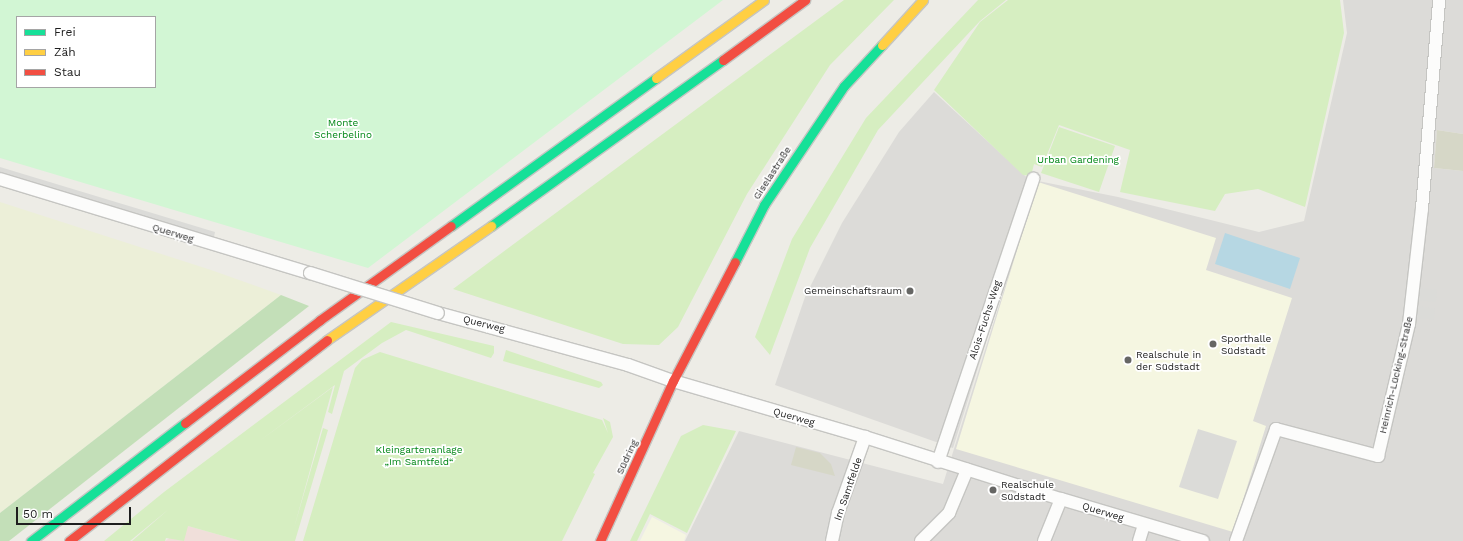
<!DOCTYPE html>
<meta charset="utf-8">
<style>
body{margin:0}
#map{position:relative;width:1463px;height:541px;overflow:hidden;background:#edece6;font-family:"Work Sans",sans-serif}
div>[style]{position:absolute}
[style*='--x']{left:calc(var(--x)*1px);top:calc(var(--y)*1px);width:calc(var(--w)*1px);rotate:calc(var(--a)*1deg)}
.residential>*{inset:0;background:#dcdbd8}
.commercial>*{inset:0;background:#f0dfda}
.education>*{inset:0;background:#f5f6e1}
.construction>*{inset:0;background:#d6d7c7}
.farmland>*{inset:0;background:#ecefd8}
.grass>*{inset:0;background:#d6eec1}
.forest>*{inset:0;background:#c3dfb8}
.park>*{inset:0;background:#d2f6d4}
.parking>*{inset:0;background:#dbdbd8}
.water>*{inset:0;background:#b6d7e3}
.roads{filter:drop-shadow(1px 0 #c5c5c2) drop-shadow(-1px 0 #c5c5c2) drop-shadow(0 1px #c5c5c2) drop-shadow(0 -1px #c5c5c2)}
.street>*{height:12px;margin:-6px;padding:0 6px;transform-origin:6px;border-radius:6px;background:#fcfcfb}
.fast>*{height:9px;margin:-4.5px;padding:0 4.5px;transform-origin:4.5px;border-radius:4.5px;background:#16e098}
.slow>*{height:9px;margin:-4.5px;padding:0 4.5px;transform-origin:4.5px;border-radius:4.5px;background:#ffcf43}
.jam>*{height:9px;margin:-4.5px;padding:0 4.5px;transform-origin:4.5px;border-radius:4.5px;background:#f24e42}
.bridges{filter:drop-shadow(1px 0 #c5c5c2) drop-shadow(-1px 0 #c5c5c2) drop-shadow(0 1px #c5c5c2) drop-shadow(0 -1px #c5c5c2)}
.street-bridge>*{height:12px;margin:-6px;padding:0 6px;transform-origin:6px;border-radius:6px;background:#fcfcfb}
.dots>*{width:11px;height:11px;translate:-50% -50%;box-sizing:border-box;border:2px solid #fff;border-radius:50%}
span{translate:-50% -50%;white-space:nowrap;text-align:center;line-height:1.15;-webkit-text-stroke:3.5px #fff;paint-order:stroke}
.park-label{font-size:10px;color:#008716}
.street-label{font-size:10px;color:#1e1e1e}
.poi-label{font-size:10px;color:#1e1e1e}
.right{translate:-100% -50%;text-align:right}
.left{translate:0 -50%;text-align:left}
.legend{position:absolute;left:16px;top:16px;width:140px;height:72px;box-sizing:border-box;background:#fff;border:1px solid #a5a5a5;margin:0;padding:5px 7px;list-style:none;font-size:12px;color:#1e1e1e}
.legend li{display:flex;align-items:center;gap:8px;height:20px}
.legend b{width:20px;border:1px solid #a5a5a5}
.scale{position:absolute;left:16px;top:507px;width:115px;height:18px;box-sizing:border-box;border:2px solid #1e1e1e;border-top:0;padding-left:5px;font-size:12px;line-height:14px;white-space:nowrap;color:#1e1e1e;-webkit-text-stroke:3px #fff;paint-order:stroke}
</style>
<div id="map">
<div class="residential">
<i style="clip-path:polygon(1343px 0,1463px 0,1463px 134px,1437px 130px,1434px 168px,1463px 171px,1463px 541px,685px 541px,739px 431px,943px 484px,1038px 181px,1118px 197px,1259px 232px,1304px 221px,1347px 33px)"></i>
<i style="clip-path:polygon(934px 92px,1035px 185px,953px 448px,775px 385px,805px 297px,842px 223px,899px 132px)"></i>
</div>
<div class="commercial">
<i style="clip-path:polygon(188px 526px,241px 541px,165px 541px)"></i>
</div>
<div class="education">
<i style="clip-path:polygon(1038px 182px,1216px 238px,1206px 270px,1292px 298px,1253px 421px,1266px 426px,1233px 532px,956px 449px)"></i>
<i style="clip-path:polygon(652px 517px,686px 535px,684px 541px,640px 541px)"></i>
</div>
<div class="construction">
<i style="clip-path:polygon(1437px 130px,1463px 134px,1463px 171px,1434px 168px)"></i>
<i style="clip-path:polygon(796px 447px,820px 453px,831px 464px,835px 476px,791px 465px)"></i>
</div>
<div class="farmland">
<i style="clip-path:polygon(0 202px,211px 270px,281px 295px,0 513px)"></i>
</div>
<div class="grass">
<i style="clip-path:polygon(844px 0,894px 0,830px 65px,747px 194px,678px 327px,659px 345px,623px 344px,453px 289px)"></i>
<i style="clip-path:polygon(978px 0,1006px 0,980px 21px,878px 130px,810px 248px,770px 355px,755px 337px,792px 239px,866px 118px)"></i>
<i style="clip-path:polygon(1008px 0,1340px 0,1344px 33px,1305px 207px,1258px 189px,1225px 194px,1215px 211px,1120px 192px,1130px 150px,1059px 125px,1042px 167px,1034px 164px,1031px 176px,1023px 175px,934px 90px,980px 22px)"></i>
<i style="clip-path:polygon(1059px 127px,1115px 146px,1099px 192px,1041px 173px)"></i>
<i style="clip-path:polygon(391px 322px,494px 346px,494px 353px,491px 358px,406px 330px,382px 343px,344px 371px,332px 414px,328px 412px,335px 385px,216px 473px,333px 387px,294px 528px,323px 428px,328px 430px,295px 541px,241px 541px,188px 526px,184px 541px,166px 538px,165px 541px,132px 541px,169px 509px,130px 541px,104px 541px,164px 492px)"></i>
<i style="clip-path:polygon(506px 350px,601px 382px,603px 385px,599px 388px,503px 361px)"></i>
<i style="clip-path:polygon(380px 352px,602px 420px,608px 433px,603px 418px,610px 422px,613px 437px,593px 473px,595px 474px,562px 541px,303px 541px,355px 368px,362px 360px)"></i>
<i style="clip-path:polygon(703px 425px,736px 431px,687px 533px,650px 514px,637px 541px,630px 541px,681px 436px)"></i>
</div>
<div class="forest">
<i style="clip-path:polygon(281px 295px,309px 306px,9px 541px,0 541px,0 513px)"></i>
</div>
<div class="park">
<i style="clip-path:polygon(evenodd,0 0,723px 0,368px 268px,0 158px,0 0,17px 17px,155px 17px,155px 87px,17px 87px,17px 17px)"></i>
</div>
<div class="parking">
<i style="clip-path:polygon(0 167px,215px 232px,214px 237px,0 175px)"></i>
<i style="clip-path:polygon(1419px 288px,1437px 290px,1436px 302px,1418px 300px)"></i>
<i style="clip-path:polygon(1417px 306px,1435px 309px,1434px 320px,1415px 318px)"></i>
<i style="clip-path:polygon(1198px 429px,1237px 441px,1218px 499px,1179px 487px)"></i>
</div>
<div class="water">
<i style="clip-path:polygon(1225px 233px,1300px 258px,1290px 289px,1215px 264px)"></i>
</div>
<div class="roads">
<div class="street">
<i style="--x:0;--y:179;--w:324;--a:16.9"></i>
<i style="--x:438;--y:313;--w:197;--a:15.3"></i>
<i style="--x:628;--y:365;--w:48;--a:19.6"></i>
<i style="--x:673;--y:381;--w:200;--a:16.3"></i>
<i style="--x:865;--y:437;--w:206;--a:17.6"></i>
<i style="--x:1061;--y:499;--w:148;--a:16.5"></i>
<i style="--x:938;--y:462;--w:299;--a:-71.4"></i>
<i style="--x:832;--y:541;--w:29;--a:-78"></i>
<i style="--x:838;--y:513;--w:81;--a:-70.4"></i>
<i style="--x:921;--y:541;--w:40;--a:-45"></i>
<i style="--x:949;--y:513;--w:47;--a:-67.3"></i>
<i style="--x:1044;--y:541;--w:45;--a:-68"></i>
<i style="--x:1139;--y:541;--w:17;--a:-73"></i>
<i style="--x:1236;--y:541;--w:119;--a:-70.3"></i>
<i style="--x:1276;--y:429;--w:106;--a:14.8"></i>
<i style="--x:1378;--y:456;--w:136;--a:-76.8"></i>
<i style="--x:1409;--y:324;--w:116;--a:-83.6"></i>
<i style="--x:1422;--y:209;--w:210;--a:-85.3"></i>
</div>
<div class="fast">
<i style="--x:451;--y:226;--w:253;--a:-35.8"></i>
<i style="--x:491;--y:226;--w:285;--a:-35.6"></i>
<i style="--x:735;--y:262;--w:64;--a:-63"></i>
<i style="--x:764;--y:205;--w:143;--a:-56.1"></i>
<i style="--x:844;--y:86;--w:56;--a:-47.2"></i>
<i style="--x:31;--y:541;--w:194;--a:-37.5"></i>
</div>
<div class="slow">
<i style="--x:882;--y:45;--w:61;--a:-47.7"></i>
<i style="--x:656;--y:78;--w:133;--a:-35.8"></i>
<i style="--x:327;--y:340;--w:200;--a:-34.8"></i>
</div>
<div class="jam">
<i style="--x:723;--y:60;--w:102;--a:-36.2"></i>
<i style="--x:185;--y:423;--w:170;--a:-37.3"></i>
<i style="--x:320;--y:320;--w:161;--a:-35.7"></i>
<i style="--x:69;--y:541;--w:327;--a:-37.9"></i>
<i style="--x:600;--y:541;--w:176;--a:-65.5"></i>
<i style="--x:673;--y:381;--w:134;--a:-62.5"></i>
</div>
</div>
<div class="bridges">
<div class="street-bridge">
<i style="--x:310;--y:273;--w:134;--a:17.4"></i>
</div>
</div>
<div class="dots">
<i style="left:910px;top:291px;background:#666664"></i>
<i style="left:1213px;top:344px;background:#666664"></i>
<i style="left:1128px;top:360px;background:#666664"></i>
<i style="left:993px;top:490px;background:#666664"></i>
</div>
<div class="park-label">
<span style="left:343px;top:128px">Monte<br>Scherbelino</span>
<span style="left:1078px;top:160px">Urban Gardening</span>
<span style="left:419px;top:455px">Kleingartenanlage<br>„Im Samtfeld“</span>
</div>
<div class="street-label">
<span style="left:772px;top:173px;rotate:-57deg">Giselastraße</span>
<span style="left:173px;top:233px;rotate:17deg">Querweg</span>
<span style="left:985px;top:320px;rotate:-72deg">Alois-Fuchs-Weg</span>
<span style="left:484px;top:324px;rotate:14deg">Querweg</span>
<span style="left:1396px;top:375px;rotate:-77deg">Heinrich-Lücking-Straße</span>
<span style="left:794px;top:417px;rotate:16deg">Querweg</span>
<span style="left:627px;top:457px;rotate:-65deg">Südring</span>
<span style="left:848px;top:489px;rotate:-71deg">Im Samtfelde</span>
<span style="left:1103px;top:512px;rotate:17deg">Querweg</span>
</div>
<div class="poi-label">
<span class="right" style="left:902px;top:291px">Gemeinschaftsraum</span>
<span class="left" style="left:1221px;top:344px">Sporthalle<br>Südstadt</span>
<span class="left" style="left:1136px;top:360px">Realschule in<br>der Südstadt</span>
<span class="left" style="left:1001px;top:490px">Realschule<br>Südstadt</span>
</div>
<ul class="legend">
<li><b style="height:5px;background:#16e098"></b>Frei</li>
<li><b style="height:5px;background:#ffcf43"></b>Zäh</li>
<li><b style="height:5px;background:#f24e42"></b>Stau</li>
</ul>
<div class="scale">50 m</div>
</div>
